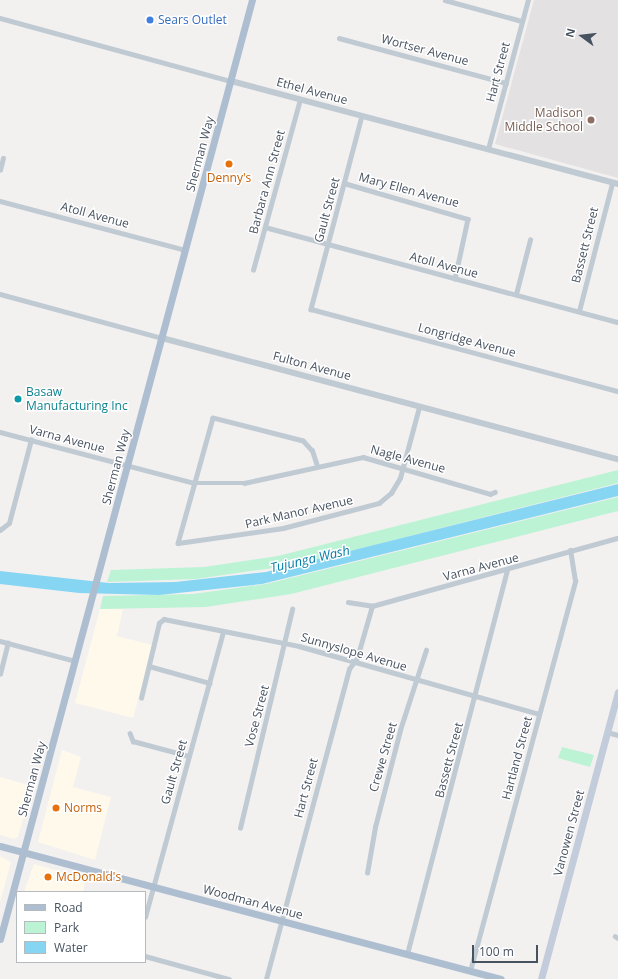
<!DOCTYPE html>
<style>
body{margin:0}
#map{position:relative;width:618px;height:979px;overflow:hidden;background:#f3f0f0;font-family:"Open Sans",sans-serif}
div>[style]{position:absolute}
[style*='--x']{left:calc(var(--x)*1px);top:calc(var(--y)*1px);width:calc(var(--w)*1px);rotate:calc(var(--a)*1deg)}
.commercial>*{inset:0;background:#fef9ea}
.education>*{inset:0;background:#e4e1e2}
.green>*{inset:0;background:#bcf3d5}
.water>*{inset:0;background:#86d6f3}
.minor>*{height:4.5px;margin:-2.25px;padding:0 2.25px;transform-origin:2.25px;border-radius:2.25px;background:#c0cad3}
.tertiary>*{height:6px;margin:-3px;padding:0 3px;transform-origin:3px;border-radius:3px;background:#c0cad3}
.secondary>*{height:7px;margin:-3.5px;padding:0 3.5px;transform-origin:3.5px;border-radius:3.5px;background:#c2ccdb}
.primary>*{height:7px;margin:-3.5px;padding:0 3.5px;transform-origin:3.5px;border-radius:3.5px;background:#aebed1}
.dots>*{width:11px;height:11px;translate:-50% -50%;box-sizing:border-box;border:2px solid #fff;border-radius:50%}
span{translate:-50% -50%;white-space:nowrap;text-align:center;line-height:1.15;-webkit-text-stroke:3px #fff;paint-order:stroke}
.shop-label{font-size:12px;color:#366cbe}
.left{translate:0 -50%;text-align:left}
.street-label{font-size:12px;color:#475260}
.education-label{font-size:12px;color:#785e54}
.right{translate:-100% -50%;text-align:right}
.food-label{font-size:12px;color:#c56008}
.culture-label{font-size:12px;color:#0d838f}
.water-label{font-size:13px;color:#037ca7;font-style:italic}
.legend{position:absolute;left:16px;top:891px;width:130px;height:72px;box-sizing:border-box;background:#fff;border:1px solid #b5babf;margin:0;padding:5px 7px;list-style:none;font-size:12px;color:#475260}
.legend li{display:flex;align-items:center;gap:8px;height:20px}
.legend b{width:20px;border:1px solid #b5babf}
.north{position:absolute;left:562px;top:16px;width:40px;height:40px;-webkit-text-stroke:3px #fff;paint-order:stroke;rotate:285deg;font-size:11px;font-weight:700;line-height:16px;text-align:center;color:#475260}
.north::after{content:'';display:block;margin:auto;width:14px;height:18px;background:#475260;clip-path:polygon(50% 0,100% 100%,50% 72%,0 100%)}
.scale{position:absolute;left:472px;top:945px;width:66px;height:18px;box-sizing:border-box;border:2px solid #475260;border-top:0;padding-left:5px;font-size:12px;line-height:14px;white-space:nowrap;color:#475260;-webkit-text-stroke:3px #fff;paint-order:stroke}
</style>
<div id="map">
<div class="commercial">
<i style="clip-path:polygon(100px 609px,123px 609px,117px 636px,153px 645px,133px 718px,75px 703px)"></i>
<i style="clip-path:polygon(62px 750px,81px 757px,73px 787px,111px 797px,95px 860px,38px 842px)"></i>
<i style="clip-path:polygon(0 777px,32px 786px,18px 837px,14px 839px,0 835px)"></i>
<i style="clip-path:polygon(0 856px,11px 862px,0 902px)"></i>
<i style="clip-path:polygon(34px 864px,86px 879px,83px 892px,24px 892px)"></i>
</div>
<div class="education">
<i style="clip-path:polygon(534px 0,618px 0,618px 178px,495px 144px)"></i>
</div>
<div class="green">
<i style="clip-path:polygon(618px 470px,618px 483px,300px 564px,196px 579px,107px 582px,111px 570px,204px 567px,278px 556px)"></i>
<i style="clip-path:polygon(618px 497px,618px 511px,291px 594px,206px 607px,100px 609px,103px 596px,193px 594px,266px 584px)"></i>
<i style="clip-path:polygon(562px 747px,594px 755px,590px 767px,558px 758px)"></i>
</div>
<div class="water">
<i style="clip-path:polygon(618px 484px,618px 496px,262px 584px,159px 595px,79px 593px,0 584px,0 571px,109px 583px,175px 582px,266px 572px)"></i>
</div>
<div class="minor">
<i style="--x:445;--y:0;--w:80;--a:15.3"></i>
<i style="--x:0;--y:18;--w:239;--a:15.3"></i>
<i style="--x:339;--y:38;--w:173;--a:15.1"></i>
<i style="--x:362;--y:116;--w:200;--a:104.8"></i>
<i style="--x:311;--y:309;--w:318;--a:15"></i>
<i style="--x:488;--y:149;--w:154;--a:-75"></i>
<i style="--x:0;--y:170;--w:12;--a:-76"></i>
<i style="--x:344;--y:183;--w:129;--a:16.2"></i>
<i style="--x:468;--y:219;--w:61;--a:102.2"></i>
<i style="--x:0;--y:201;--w:191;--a:14.8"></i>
<i style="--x:265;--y:227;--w:366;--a:15.1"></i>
<i style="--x:253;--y:270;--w:177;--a:-74.6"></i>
<i style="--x:0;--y:294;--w:168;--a:15.2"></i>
<i style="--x:516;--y:294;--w:56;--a:-75.5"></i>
<i style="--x:579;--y:311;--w:132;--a:-75.5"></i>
<i style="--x:0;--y:432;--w:201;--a:14.7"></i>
<i style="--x:194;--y:483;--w:50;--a:0"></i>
<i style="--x:244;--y:483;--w:122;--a:-12.3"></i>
<i style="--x:363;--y:457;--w:132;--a:16.2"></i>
<i style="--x:490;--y:494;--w:5;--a:-22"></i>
<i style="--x:317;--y:466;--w:16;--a:-108"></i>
<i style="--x:312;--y:451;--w:13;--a:-132"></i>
<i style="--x:303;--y:441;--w:93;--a:-165.7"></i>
<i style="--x:213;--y:418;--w:130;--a:105.6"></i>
<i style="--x:178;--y:543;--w:106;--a:-8.1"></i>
<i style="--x:283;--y:528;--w:99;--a:-14.6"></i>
<i style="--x:379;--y:503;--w:16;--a:-40"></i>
<i style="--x:391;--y:493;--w:17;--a:-59"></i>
<i style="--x:400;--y:478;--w:73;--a:-75"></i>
<i style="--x:0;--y:530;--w:11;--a:-38"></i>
<i style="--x:9;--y:523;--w:86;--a:-75.2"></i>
<i style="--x:348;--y:602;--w:24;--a:9"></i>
<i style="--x:372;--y:606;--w:255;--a:-15.5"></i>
<i style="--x:0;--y:641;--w:78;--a:14.9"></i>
<i style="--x:149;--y:666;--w:63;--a:15.6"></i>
<i style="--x:0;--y:674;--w:32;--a:-76"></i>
<i style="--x:141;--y:698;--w:77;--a:-76.5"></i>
<i style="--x:159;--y:623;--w:6;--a:-39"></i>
<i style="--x:164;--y:619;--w:138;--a:11.3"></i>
<i style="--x:299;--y:646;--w:249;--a:15.8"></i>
<i style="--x:607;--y:732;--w:11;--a:15"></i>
<i style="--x:130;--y:733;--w:9;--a:69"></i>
<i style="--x:133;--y:741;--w:58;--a:15"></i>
<i style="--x:240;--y:828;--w:225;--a:-76.6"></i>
<i style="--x:367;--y:873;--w:47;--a:-80.1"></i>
<i style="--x:375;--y:827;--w:100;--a:-75.5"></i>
<i style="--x:400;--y:730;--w:84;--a:-72"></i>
<i style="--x:145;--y:917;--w:295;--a:-74.7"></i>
<i style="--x:615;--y:936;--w:4;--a:34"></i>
<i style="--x:407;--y:954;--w:396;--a:-75.4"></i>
<i style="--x:145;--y:956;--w:87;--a:15.3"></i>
<i style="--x:470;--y:971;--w:404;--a:-74.9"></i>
<i style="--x:575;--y:581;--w:31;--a:-99"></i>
<i style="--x:266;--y:979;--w:321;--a:-75"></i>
<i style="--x:349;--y:669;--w:14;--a:-54"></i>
<i style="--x:357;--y:658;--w:54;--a:-73.9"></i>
</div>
<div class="tertiary">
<i style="--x:231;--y:81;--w:400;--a:14.9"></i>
<i style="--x:162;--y:338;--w:472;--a:14.9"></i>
</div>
<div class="secondary">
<i style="--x:541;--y:979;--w:297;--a:-75"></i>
</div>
<div class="primary">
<i style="--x:0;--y:846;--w:518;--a:14.87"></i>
<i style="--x:0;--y:939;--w:972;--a:-74.98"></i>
</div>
<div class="dots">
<i style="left:150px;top:20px;background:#3f7fe0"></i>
<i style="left:591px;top:120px;background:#8d6e63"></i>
<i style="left:229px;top:164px;background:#e8710a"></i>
<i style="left:18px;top:399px;background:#0f9aa8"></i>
<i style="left:56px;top:808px;background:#e8710a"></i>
<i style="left:48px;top:877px;background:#e8710a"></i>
</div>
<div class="shop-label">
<span class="left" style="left:158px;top:20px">Sears Outlet</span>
</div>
<div class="street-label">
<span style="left:425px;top:50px;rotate:15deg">Wortser Avenue</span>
<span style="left:498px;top:72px;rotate:-75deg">Hart Street</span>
<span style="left:312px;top:91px;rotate:15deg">Ethel Avenue</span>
<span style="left:200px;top:154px;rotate:-75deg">Sherman Way</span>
<span style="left:267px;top:182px;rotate:-75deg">Barbara Ann Street</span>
<span style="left:409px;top:190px;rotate:15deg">Mary Ellen Avenue</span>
<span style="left:327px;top:210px;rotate:-75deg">Gault Street</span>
<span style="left:95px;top:215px;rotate:15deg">Atoll Avenue</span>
<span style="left:585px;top:245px;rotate:-76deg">Bassett Street</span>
<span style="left:444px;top:265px;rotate:15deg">Atoll Avenue</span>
<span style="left:467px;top:340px;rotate:15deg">Longridge Avenue</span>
<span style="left:312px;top:366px;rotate:15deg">Fulton Avenue</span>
<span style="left:67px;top:439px;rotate:15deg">Varna Avenue</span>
<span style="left:408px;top:459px;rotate:15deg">Nagle Avenue</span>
<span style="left:116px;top:467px;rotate:-75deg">Sherman Way</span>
<span style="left:299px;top:512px;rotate:-13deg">Park Manor Avenue</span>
<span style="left:481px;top:567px;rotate:-15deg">Varna Avenue</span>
<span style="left:354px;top:652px;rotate:16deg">Sunnyslope Avenue</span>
<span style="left:257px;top:716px;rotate:-75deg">Vose Street</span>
<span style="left:383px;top:757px;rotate:-74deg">Crewe Street</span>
<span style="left:517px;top:758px;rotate:-75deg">Hartland Street</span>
<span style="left:449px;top:760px;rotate:-75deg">Bassett Street</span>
<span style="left:174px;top:772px;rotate:-74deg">Gault Street</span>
<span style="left:32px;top:779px;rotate:-75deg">Sherman Way</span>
<span style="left:306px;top:788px;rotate:-75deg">Hart Street</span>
<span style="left:569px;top:833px;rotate:-75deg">Vanowen Street</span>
<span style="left:253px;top:902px;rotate:15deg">Woodman Avenue</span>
</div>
<div class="education-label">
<span class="right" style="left:583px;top:120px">Madison<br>Middle School</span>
</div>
<div class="food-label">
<span style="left:229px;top:178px">Denny's</span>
<span class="left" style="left:64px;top:808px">Norms</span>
<span class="left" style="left:56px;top:877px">McDonald's</span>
</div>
<div class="culture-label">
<span class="left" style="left:26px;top:399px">Basaw<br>Manufacturing Inc</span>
</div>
<div class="water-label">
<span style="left:310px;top:559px;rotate:-13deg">Tujunga Wash</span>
</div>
<ul class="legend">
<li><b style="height:5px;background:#aebed1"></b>Road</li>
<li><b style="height:11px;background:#bcf3d5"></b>Park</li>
<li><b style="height:11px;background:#86d6f3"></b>Water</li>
</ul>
<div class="north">N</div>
<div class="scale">100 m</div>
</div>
